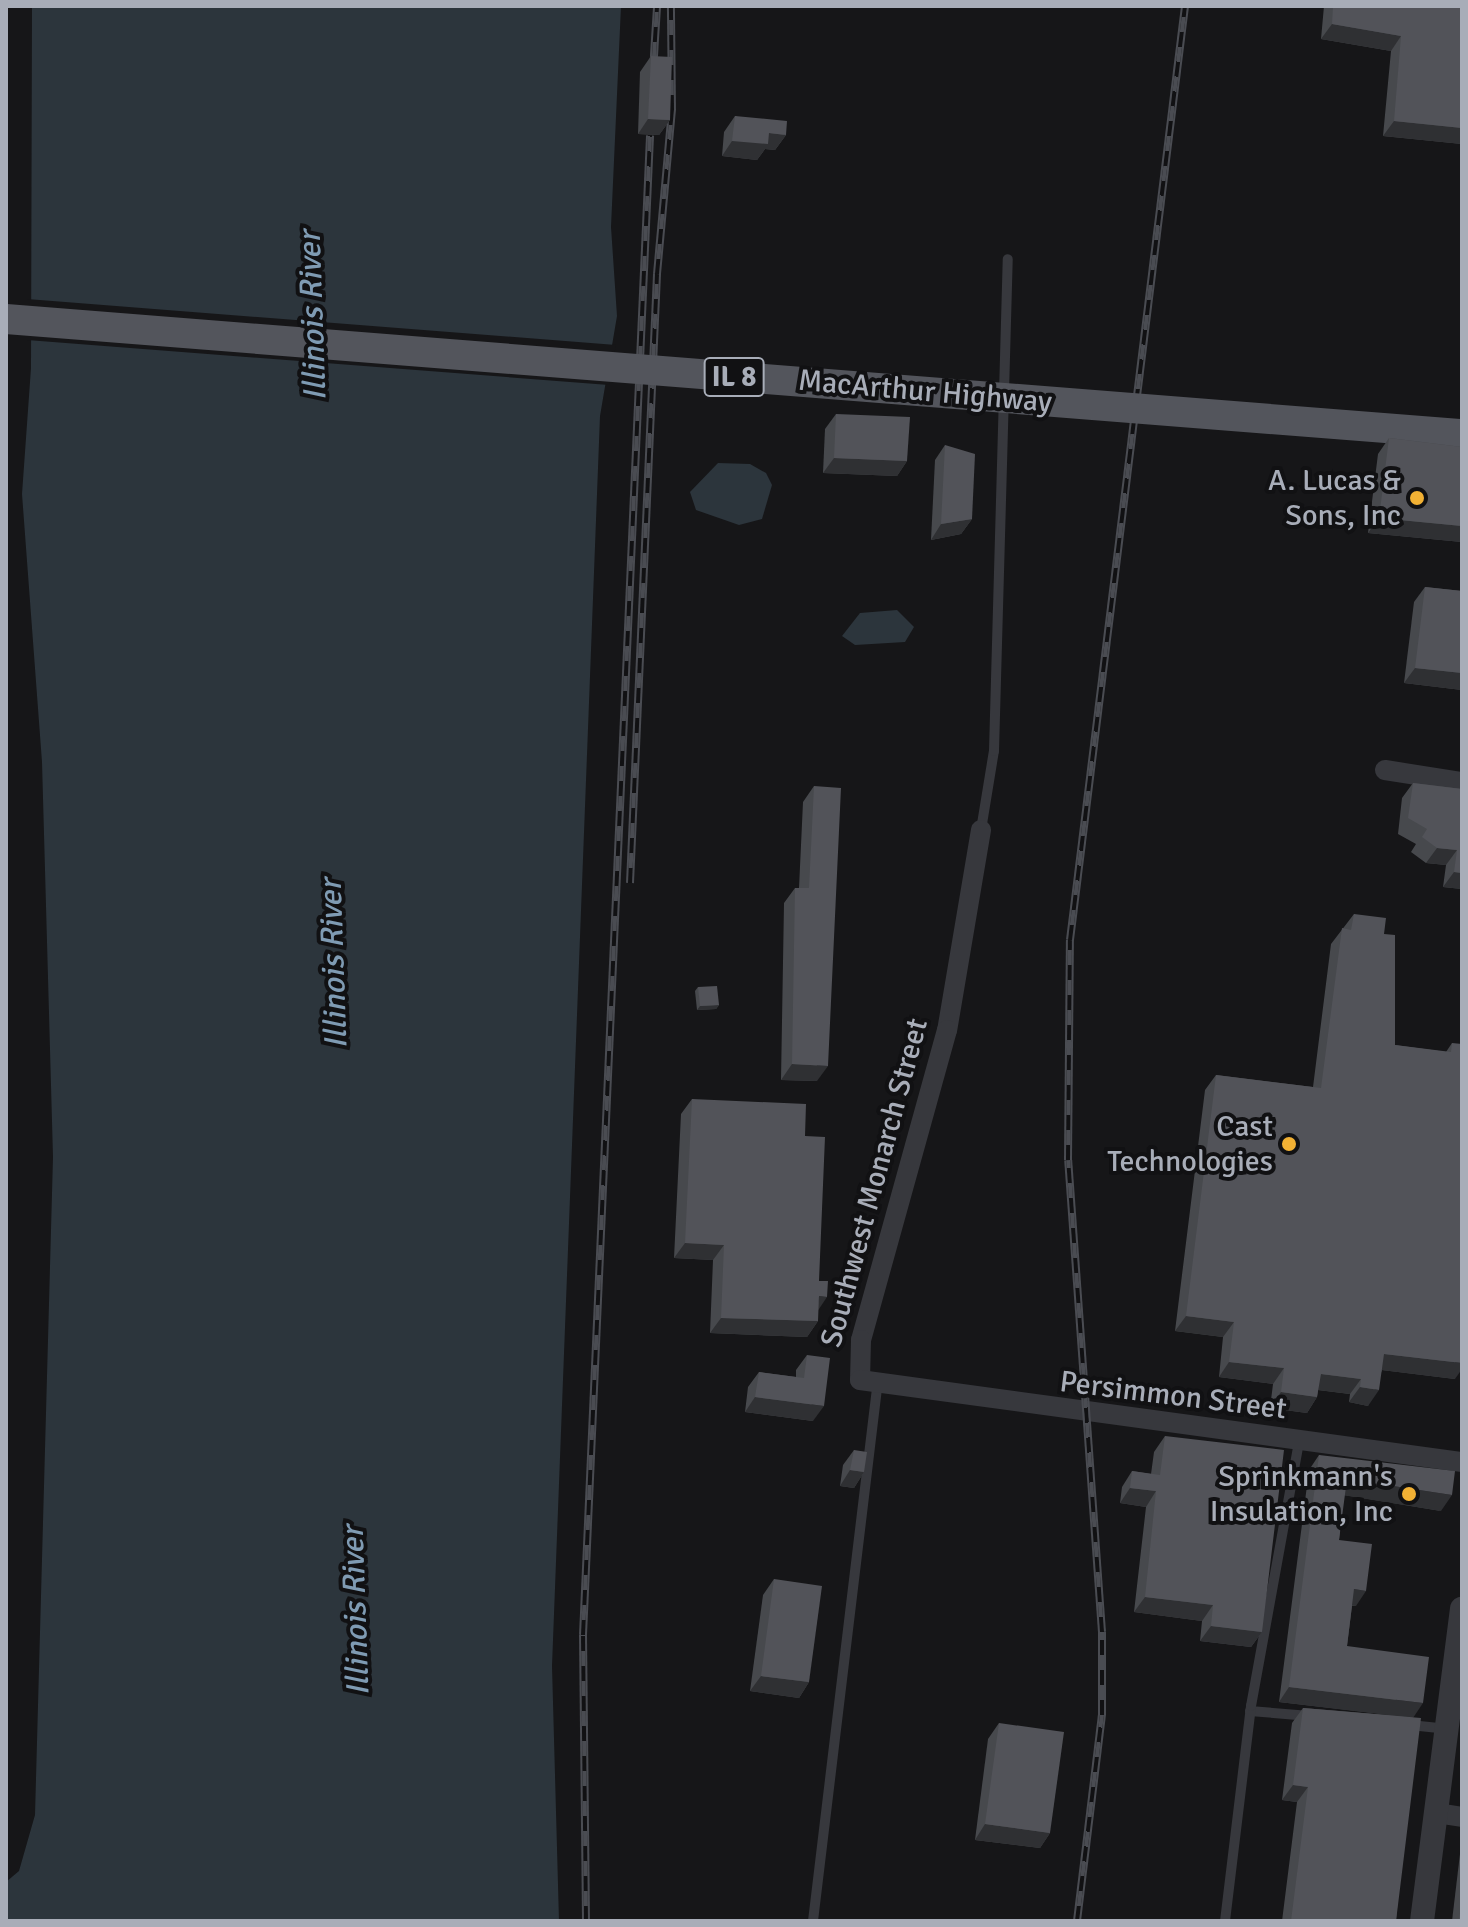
<!DOCTYPE html>
<style>
body{margin:0}
#map{position:relative;width:1468px;height:1927px;overflow:hidden;background:#161618;font-family:Signika,sans-serif}
div>[style]{position:absolute}
[style*='--x']{left:calc(var(--x)*1px);top:calc(var(--y)*1px);width:calc(var(--w)*1px);rotate:calc(var(--a)*1deg)}
.water>*{inset:0;background:#2c353c}
.pier>*{inset:0;background:#161618}
.service>*{height:10px;margin:-5px;padding:0 5px;transform-origin:5px;border-radius:5px;background:#37383d}
.minor>*{height:20px;margin:-10px;padding:0 10px;transform-origin:10px;border-radius:10px;background:#37383d}
.tertiary>*{height:24px;margin:-12px;padding:0 12px;transform-origin:12px;border-radius:12px;background:#37383d}
.rail>*{height:8px;margin-top:-4px;transform-origin:0;background:repeating-linear-gradient(90deg,#111113 0 15px,#4a4c52 0 30px);box-sizing:border-box;border-block:2px solid #4a4c52}
.primary-bridge>*{height:30px;margin:-15px;padding:0 15px;transform-origin:15px;border-radius:15px;background:#53555c}
.wall>*{inset:0;background:#47494d}
.shaded-wall>*{inset:0;background:#2f3033}
.building>*{inset:0;background:#525359}
.dots>*{width:22px;height:22px;translate:-50% -50%;box-sizing:border-box;border:4px solid #111113;border-radius:50%}
span{translate:-50% -50%;white-space:nowrap;text-align:center;line-height:1.15;-webkit-text-stroke:8px #111113;paint-order:stroke}
.shield-label span{padding:2px 6px;background:#111113;border:2px solid;border-radius:6px;-webkit-text-stroke-width:0}
.shield-label{font-size:28px;color:#a8adb8;font-weight:700}
.street-label{font-size:30px;color:#a8adb8}
.poi-label{font-size:30px;color:#a8adb8}
.right{translate:-100% -50%;text-align:right}
.water-label{font-size:32px;color:#7f9bb3;font-style:italic}
.frame{position:absolute;inset:0;border:8px solid #a8adb8;pointer-events:none}
</style>
<div id="map">
<div class="water">
<i style="clip-path:polygon(32px 6px,621px 6px,611px 227px,617px 316px,600px 416px,552px 1666px,559px 1921px,6px 1921px,6px 1882px,19px 1871px,35px 1815px,53px 1157px,42px 762px,22px 494px,31px 368px)"></i>
<i style="clip-path:polygon(718px 463px,750px 464px,766px 473px,772px 485px,762px 519px,739px 525px,696px 510px,690px 492px)"></i>
<i style="clip-path:polygon(897px 610px,914px 627px,905px 642px,855px 645px,842px 636px,860px 613px)"></i>
</div>
<div class="pier">
<i style="clip-path:polygon(27px 299px,616px 345px,609px 385px,27px 340px)"></i>
</div>
<div class="service">
<i style="--x:981;--y:830;--w:80;--a:-80.7"></i>
<i style="--x:994;--y:751;--w:492;--a:-88.4"></i>
<i style="--x:1250;--y:1711;--w:60;--a:4.8"></i>
<i style="--x:1410;--y:1725;--w:36;--a:6"></i>
<i style="--x:813;--y:1921;--w:537;--a:-83.15"></i>
<i style="--x:1225;--y:1921;--w:217;--a:-83.1"></i>
<i style="--x:1251;--y:1706;--w:268;--a:-79.7"></i>
</div>
<div class="minor">
<i style="--x:1385;--y:770;--w:78;--a:8.9"></i>
<i style="--x:981;--y:830;--w:203;--a:99.6"></i>
<i style="--x:947;--y:1030;--w:322;--a:105.5"></i>
<i style="--x:861;--y:1340;--w:40;--a:91.4"></i>
<i style="--x:860;--y:1380;--w:608;--a:7.76"></i>
<i style="--x:1437;--y:1813;--w:25;--a:9"></i>
</div>
<div class="tertiary">
<i style="--x:1422;--y:1921;--w:315;--a:-82.7"></i>
</div>
<div class="rail">
<i style="--x:653;--y:72;--w:66;--a:-86.5"></i>
<i style="--x:630;--y:883;--w:610;--a:-87.46"></i>
<i style="--x:657;--y:274;--w:165;--a:-84.8"></i>
<i style="--x:672;--y:110;--w:104;--a:-90.6"></i>
<i style="--x:586;--y:1921;--w:286;--a:-90.6"></i>
<i style="--x:583;--y:1635;--w:1501;--a:-87.44"></i>
<i style="--x:1077;--y:1921;--w:208;--a:-83.1"></i>
<i style="--x:1102;--y:1715;--w:83;--a:-90"></i>
<i style="--x:1102;--y:1632;--w:473;--a:-94.1"></i>
<i style="--x:1068;--y:1160;--w:220;--a:-89.5"></i>
<i style="--x:1070;--y:940;--w:941;--a:-82.98"></i>
</div>
<div class="primary-bridge">
<i style="--x:6;--y:319;--w:1461;--a:4.52"></i>
</div>
<div class="wall">
<i style="clip-path:polygon(1324px 6px,1462px 6px,1462px 144px,1383px 136px,1391px 51px,1321px 39px)"></i>
<i style="clip-path:polygon(651px 56px,670px 120px,659px 135px,638px 134px,640px 72px)"></i>
<i style="clip-path:polygon(735px 116px,786px 135px,775px 150px,765px 149px,757px 160px,722px 156px,724px 132px)"></i>
<i style="clip-path:polygon(836px 414px,907px 461px,897px 476px,823px 473px,825px 429px)"></i>
<i style="clip-path:polygon(1389px 438px,1462px 447px,1462px 542px,1368px 533px,1378px 454px)"></i>
<i style="clip-path:polygon(945px 445px,972px 519px,961px 534px,931px 540px,935px 460px)"></i>
<i style="clip-path:polygon(1425px 587px,1462px 591px,1462px 690px,1404px 683px,1414px 602px)"></i>
<i style="clip-path:polygon(1413px 783px,1462px 789px,1462px 889px,1443px 887px,1446px 865px,1426px 863px,1411px 852px,1416px 844px,1398px 834px,1402px 798px)"></i>
<i style="clip-path:polygon(814px 786px,817px 1081px,781px 1080px,784px 903px,795px 888px,799px 888px,803px 802px)"></i>
<i style="clip-path:polygon(1354px 914px,1384px 934px,1395px 1045px,1446px 1052px,1452px 1043px,1455px 1379px,1382px 1370px,1368px 1406px,1349px 1402px,1350px 1394px,1318px 1390px,1317px 1397px,1307px 1413px,1270px 1408px,1273px 1384px,1219px 1377px,1223px 1337px,1175px 1331px,1205px 1090px,1216px 1075px,1313px 1087px,1331px 944px)"></i>
<i style="clip-path:polygon(698px 987px,719px 1005px,716px 1009px,697px 1010px,695px 991px)"></i>
<i style="clip-path:polygon(692px 1099px,805px 1136px,818px 1321px,807px 1337px,710px 1333px,713px 1260px,674px 1258px,681px 1114px)"></i>
<i style="clip-path:polygon(807px 1355px,813px 1421px,745px 1412px,748px 1387px,759px 1372px,796px 1377px,796px 1370px)"></i>
<i style="clip-path:polygon(1165px 1436px,1262px 1632px,1251px 1647px,1200px 1641px,1202px 1621px,1134px 1612px,1146px 1507px,1120px 1503px,1122px 1487px,1132px 1471px,1151px 1474px,1154px 1452px)"></i>
<i style="clip-path:polygon(854px 1450px,864px 1472px,854px 1488px,840px 1486px,843px 1465px)"></i>
<i style="clip-path:polygon(1319px 1455px,1441px 1511px,1344px 1495px,1339px 1540px,1356px 1606px,1352px 1606px,1347px 1646px,1413px 1718px,1396px 1921px,1282px 1921px,1297px 1802px,1282px 1800px,1292px 1723px,1303px 1708px,1400px 1716px,1279px 1702px,1309px 1470px)"></i>
<i style="clip-path:polygon(774px 1579px,809px 1682px,799px 1698px,750px 1691px,763px 1595px)"></i>
<i style="clip-path:polygon(999px 1723px,1050px 1833px,1040px 1848px,975px 1840px,988px 1739px)"></i>
<i style="clip-path:polygon(1462px 1837px,1462px 1921px,1452px 1921px)"></i>
</div>
<div class="shaded-wall">
<i style="clip-path:polygon(976px 6px,1011px 6px,1010px 8px)"></i>
<i style="clip-path:polygon(1332px 24px,1401px 36px,1391px 51px,1321px 39px)"></i>
<i style="clip-path:polygon(648px 119px,670px 120px,659px 135px,638px 134px)"></i>
<i style="clip-path:polygon(1394px 121px,1462px 128px,1462px 144px,1383px 136px)"></i>
<i style="clip-path:polygon(769px 133px,786px 135px,775px 150px,765px 149px,757px 160px,722px 156px,732px 141px)"></i>
<i style="clip-path:polygon(834px 458px,907px 461px,897px 476px,823px 473px)"></i>
<i style="clip-path:polygon(1379px 518px,1462px 526px,1462px 542px,1368px 533px)"></i>
<i style="clip-path:polygon(972px 519px,961px 534px,931px 540px,941px 524px)"></i>
<i style="clip-path:polygon(1415px 668px,1462px 673px,1462px 690px,1404px 683px)"></i>
<i style="clip-path:polygon(1437px 848px,1457px 850px,1446px 865px,1426px 863px)"></i>
<i style="clip-path:polygon(1454px 872px,1462px 873px,1462px 889px,1443px 887px)"></i>
<i style="clip-path:polygon(719px 1005px,716px 1009px,697px 1010px,700px 1006px)"></i>
<i style="clip-path:polygon(792px 1064px,828px 1066px,817px 1081px,781px 1080px)"></i>
<i style="clip-path:polygon(685px 1243px,724px 1245px,713px 1260px,674px 1258px)"></i>
<i style="clip-path:polygon(819px 1296px,827px 1297px,817px 1312px)"></i>
<i style="clip-path:polygon(1186px 1316px,1234px 1322px,1223px 1337px,1175px 1331px)"></i>
<i style="clip-path:polygon(721px 1318px,818px 1321px,807px 1337px,710px 1333px)"></i>
<i style="clip-path:polygon(1384px 1354px,1462px 1363px,1462px 1369px,1455px 1379px,1373px 1369px)"></i>
<i style="clip-path:polygon(1229px 1362px,1284px 1368px,1273px 1384px,1219px 1377px)"></i>
<i style="clip-path:polygon(1321px 1374px,1361px 1379px,1350px 1394px,1310px 1389px)"></i>
<i style="clip-path:polygon(1360px 1387px,1379px 1390px,1368px 1406px,1349px 1402px)"></i>
<i style="clip-path:polygon(1281px 1392px,1317px 1397px,1307px 1413px,1270px 1408px)"></i>
<i style="clip-path:polygon(755px 1397px,824px 1406px,813px 1421px,745px 1412px)"></i>
<i style="clip-path:polygon(850px 1470px,864px 1472px,854px 1488px,840px 1486px)"></i>
<i style="clip-path:polygon(1347px 1479px,1452px 1495px,1441px 1511px,1336px 1494px)"></i>
<i style="clip-path:polygon(1130px 1488px,1156px 1491px,1146px 1507px,1120px 1503px)"></i>
<i style="clip-path:polygon(1354px 1589px,1366px 1591px,1356px 1606px,1344px 1605px)"></i>
<i style="clip-path:polygon(1145px 1597px,1213px 1605px,1202px 1621px,1134px 1612px)"></i>
<i style="clip-path:polygon(1211px 1626px,1262px 1632px,1251px 1647px,1200px 1641px)"></i>
<i style="clip-path:polygon(761px 1676px,809px 1682px,799px 1698px,750px 1691px)"></i>
<i style="clip-path:polygon(1289px 1687px,1423px 1703px,1413px 1718px,1279px 1702px)"></i>
<i style="clip-path:polygon(1293px 1785px,1308px 1787px,1297px 1802px,1282px 1800px)"></i>
<i style="clip-path:polygon(985px 1824px,1050px 1833px,1040px 1848px,975px 1840px)"></i>
</div>
<div class="building">
<i style="clip-path:polygon(1333px 6px,1462px 6px,1462px 128px,1394px 121px,1401px 36px,1332px 24px)"></i>
<i style="clip-path:polygon(651px 56px,672px 57px,670px 120px,648px 119px)"></i>
<i style="clip-path:polygon(735px 116px,787px 121px,786px 135px,769px 133px,768px 144px,732px 141px)"></i>
<i style="clip-path:polygon(836px 414px,910px 417px,907px 461px,834px 458px)"></i>
<i style="clip-path:polygon(1389px 438px,1462px 447px,1462px 526px,1379px 518px)"></i>
<i style="clip-path:polygon(945px 445px,975px 454px,972px 519px,941px 524px)"></i>
<i style="clip-path:polygon(1425px 587px,1462px 591px,1462px 673px,1415px 668px)"></i>
<i style="clip-path:polygon(1413px 783px,1462px 789px,1462px 873px,1454px 872px,1457px 850px,1437px 848px,1422px 837px,1427px 829px,1408px 818px)"></i>
<i style="clip-path:polygon(814px 786px,841px 788px,828px 1066px,792px 1064px,795px 888px,809px 888px)"></i>
<i style="clip-path:polygon(1354px 914px,1386px 918px,1384px 934px,1395px 935px,1395px 1045px,1451px 1052px,1452px 1043px,1462px 1044px,1462px 1363px,1384px 1354px,1379px 1390px,1360px 1387px,1361px 1379px,1321px 1374px,1317px 1397px,1281px 1392px,1284px 1368px,1229px 1362px,1234px 1322px,1186px 1316px,1216px 1075px,1321px 1088px,1342px 928px,1351px 930px)"></i>
<i style="clip-path:polygon(717px 986px,719px 1005px,700px 1006px,698px 987px)"></i>
<i style="clip-path:polygon(692px 1099px,806px 1104px,805px 1136px,825px 1137px,819px 1281px,828px 1281px,827px 1297px,819px 1296px,818px 1321px,721px 1318px,724px 1245px,685px 1243px)"></i>
<i style="clip-path:polygon(807px 1355px,830px 1358px,824px 1406px,755px 1397px,759px 1372px,804px 1378px)"></i>
<i style="clip-path:polygon(1165px 1436px,1284px 1450px,1262px 1632px,1211px 1626px,1213px 1605px,1145px 1597px,1156px 1491px,1130px 1488px,1132px 1471px,1160px 1475px)"></i>
<i style="clip-path:polygon(854px 1450px,867px 1452px,864px 1472px,850px 1470px)"></i>
<i style="clip-path:polygon(1319px 1455px,1455px 1471px,1452px 1495px,1347px 1479px,1339px 1540px,1372px 1544px,1366px 1591px,1354px 1589px,1347px 1646px,1429px 1657px,1423px 1703px,1289px 1687px)"></i>
<i style="clip-path:polygon(774px 1579px,822px 1586px,809px 1682px,761px 1676px)"></i>
<i style="clip-path:polygon(1303px 1708px,1421px 1718px,1396px 1921px,1291px 1921px,1308px 1787px,1293px 1785px)"></i>
<i style="clip-path:polygon(999px 1723px,1064px 1732px,1050px 1833px,985px 1824px)"></i>
<i style="clip-path:polygon(1462px 1897px,1462px 1921px,1459px 1921px)"></i>
</div>
<div class="dots">
<i style="left:1417px;top:498px;background:#f2b134"></i>
<i style="left:1289px;top:1144px;background:#f2b134"></i>
<i style="left:1409px;top:1494px;background:#f2b134"></i>
</div>
<div class="shield-label">
<span style="left:734px;top:377px">IL 8</span>
</div>
<div class="street-label">
<span style="left:925px;top:392px;rotate:5deg">MacArthur Highway</span>
<span style="left:875px;top:1183px;rotate:-75deg">Southwest Monarch Street</span>
<span style="left:1173px;top:1396px;rotate:7deg">Persimmon Street</span>
</div>
<div class="poi-label">
<span class="right" style="left:1401px;top:498px">A. Lucas &amp;<br>Sons, Inc</span>
<span class="right" style="left:1273px;top:1144px">Cast<br>Technologies</span>
<span class="right" style="left:1393px;top:1494px">Sprinkmann's<br>Insulation, Inc</span>
</div>
<div class="water-label">
<span style="left:313px;top:316px;rotate:-92deg">Illinois River</span>
<span style="left:334px;top:964px;rotate:-92deg">Illinois River</span>
<span style="left:356px;top:1611px;rotate:-92deg">Illinois River</span>
</div>
<div class="frame"></div>
</div>
